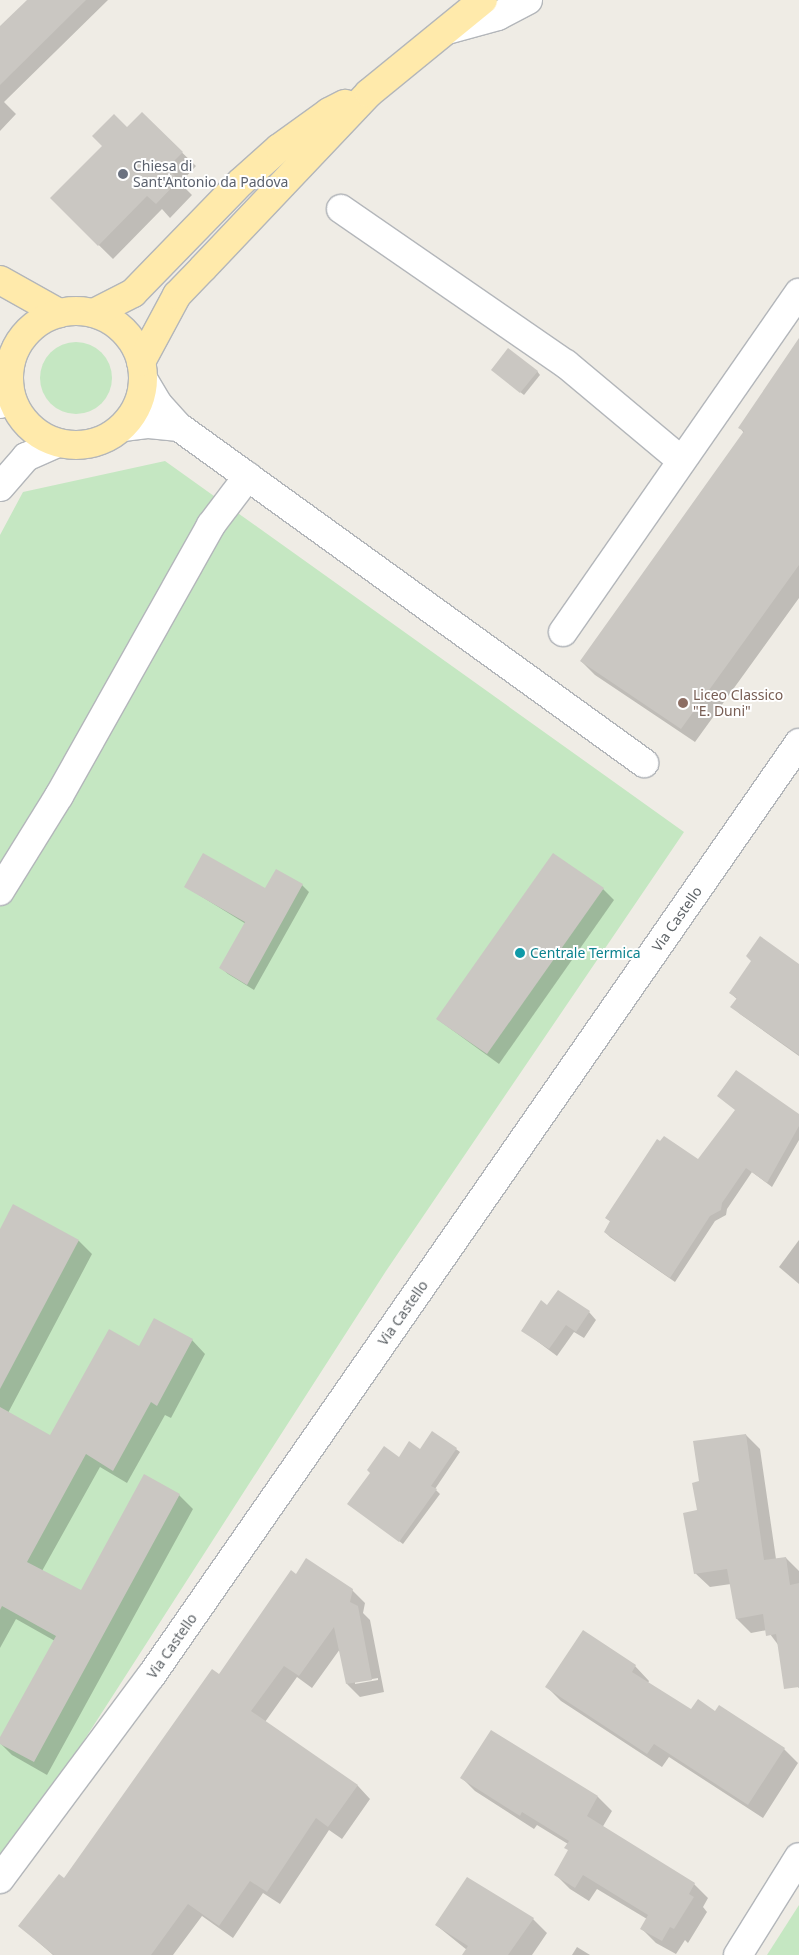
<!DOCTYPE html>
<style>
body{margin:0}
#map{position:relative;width:799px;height:1955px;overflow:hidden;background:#efece5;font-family:"Noto Sans",sans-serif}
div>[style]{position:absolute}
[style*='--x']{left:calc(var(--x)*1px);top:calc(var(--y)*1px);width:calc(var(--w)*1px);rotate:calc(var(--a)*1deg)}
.green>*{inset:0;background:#c5e7c2}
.round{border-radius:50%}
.shadow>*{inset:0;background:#0003}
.building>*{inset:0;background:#cac7c2}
.roads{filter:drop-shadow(1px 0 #b3b6ba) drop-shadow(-1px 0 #b3b6ba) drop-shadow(0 1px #b3b6ba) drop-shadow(0 -1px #b3b6ba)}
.minor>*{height:28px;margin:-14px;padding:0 14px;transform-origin:14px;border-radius:14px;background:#fff}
.major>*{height:28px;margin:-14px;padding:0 14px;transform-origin:14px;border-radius:14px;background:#ffeaab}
.major>.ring{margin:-14px;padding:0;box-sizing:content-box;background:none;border:28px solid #ffeaab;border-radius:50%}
.dots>*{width:14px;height:14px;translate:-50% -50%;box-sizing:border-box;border:2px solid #fff;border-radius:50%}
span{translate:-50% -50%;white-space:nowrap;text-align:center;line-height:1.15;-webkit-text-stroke:4px #fff;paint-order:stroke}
.worship-label{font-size:14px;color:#5b616d}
.left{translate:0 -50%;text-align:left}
.education-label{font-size:14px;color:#785e54}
.street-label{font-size:14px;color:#5d6266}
.culture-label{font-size:14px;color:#0d838f}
</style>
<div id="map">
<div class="green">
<i class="round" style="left:40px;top:342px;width:72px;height:72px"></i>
<i style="clip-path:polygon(165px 461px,684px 832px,386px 1271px,0 1871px,0 535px,23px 492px)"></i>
<i style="clip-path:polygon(799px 1905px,799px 1955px,767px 1955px)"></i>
</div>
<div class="shadow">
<i style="clip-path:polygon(29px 0,108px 0,4px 102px,16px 114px,0 131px,0 28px)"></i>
<i style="clip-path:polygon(142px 114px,196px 166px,180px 183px,192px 195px,170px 218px,162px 209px,113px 259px,51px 198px)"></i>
<i style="clip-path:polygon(799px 341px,799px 598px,695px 742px,595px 675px,581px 661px,744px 433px,740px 428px)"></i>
<i style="clip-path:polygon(537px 371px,540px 375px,524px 395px,496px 373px)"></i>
<i style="clip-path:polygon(302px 885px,309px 892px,254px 990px,228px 974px,221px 968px,246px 924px,186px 887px,266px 890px)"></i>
<i style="clip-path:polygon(603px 889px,614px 900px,499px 1064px,437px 1019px)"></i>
<i style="clip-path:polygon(799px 964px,799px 1056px,740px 1014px,732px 1006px,737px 999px,730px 993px)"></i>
<i style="clip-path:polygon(736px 1110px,799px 1116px,799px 1140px,772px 1187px,752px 1172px,727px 1209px,726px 1215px,715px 1221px,675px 1282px,610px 1237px,605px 1232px,611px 1222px,606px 1218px,698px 1161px)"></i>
<i style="clip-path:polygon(14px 1206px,79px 1241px,92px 1254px,8px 1413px,51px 1437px,139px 1348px,192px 1340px,205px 1354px,171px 1418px,165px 1415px,127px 1483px,100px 1467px,42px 1571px,81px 1592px,179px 1495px,193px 1509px,47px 1775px,12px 1755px,0 1743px,55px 1641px,16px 1619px,0 1648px,0 1232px)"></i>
<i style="clip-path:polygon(799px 1240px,799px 1284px,779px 1267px)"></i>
<i style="clip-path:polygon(548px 1307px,589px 1312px,596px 1320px,584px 1338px,574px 1332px,557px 1356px,522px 1330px)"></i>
<i style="clip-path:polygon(746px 1435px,760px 1449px,776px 1559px,786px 1558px,799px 1571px,799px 1688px,783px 1674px,779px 1646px,767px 1630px,751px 1633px,737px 1619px,731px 1584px,710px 1587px,695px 1573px,700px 1482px)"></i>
<i style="clip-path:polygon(456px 1449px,460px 1452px,435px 1489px,440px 1494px,403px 1544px,349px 1504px,399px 1458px,421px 1450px)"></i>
<i style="clip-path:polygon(evenodd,297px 1576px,352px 1590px,365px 1603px,363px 1613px,370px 1620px,384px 1692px,360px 1697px,347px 1684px,340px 1649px,312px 1688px,297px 1677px,265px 1722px,358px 1786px,370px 1799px,342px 1839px,329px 1830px,280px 1904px,263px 1893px,233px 1938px,202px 1916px,173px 1955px,53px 1955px,20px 1926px,64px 1879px,297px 1576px,378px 1678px,378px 1680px,355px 1684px,355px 1682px,378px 1678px)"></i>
<i style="clip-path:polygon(583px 1632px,635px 1666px,649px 1681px,648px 1683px,692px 1711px,715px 1713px,784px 1749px,798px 1763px,763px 1818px,669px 1757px,662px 1767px,561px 1701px,547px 1687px)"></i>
<i style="clip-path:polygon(461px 1777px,598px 1797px,612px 1811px,602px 1828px,694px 1884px,708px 1898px,703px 1907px,707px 1912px,688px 1943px,685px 1940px,676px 1954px,656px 1943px,642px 1929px,647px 1919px,597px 1889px,589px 1901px,570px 1889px,556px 1875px,569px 1851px,568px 1844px,537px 1825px,534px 1829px,475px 1791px)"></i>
<i style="clip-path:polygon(533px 1919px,547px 1933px,532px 1955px,463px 1955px,467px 1950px,436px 1925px)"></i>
<i style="clip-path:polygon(577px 1947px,590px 1955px,572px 1955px)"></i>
</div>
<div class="building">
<i style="clip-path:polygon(27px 0,86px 0,0 85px,0 26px)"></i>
<i style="clip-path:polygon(142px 112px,183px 152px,167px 168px,179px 180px,156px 204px,147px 196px,98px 246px,50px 198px,102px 146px,92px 136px,114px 114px,127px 127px)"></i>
<i style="clip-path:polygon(799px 338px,799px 565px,681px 729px,580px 661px,744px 431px,738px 428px)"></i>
<i style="clip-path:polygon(508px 348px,538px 371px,520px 393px,491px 370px)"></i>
<i style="clip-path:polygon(203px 853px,265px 888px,276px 869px,303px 884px,247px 985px,219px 968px,245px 922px,184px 887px)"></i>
<i style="clip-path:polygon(553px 853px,604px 888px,487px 1054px,436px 1019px)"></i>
<i style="clip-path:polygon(760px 936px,799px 964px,799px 1055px,730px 1007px,737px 998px,729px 993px,751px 961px,746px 956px)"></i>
<i style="clip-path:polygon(736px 1070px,799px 1114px,799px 1126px,767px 1183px,746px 1168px,722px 1203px,721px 1210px,710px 1216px,670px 1278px,604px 1232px,610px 1221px,605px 1218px,657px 1139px,660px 1141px,664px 1136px,698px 1159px,735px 1110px,717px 1096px)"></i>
<i style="clip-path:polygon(13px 1204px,79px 1240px,0 1389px,0 1229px)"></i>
<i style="clip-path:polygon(558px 1290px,590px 1311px,576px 1332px,566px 1325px,549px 1349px,521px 1331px,541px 1300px,547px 1305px)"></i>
<i style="clip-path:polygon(154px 1318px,193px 1339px,157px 1406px,151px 1402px,113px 1471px,86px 1454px,27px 1562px,81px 1590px,144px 1474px,180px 1494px,34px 1762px,0 1744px,0 1737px,56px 1636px,2px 1606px,0 1610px,0 1407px,50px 1435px,109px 1329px,139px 1346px)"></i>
<i style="clip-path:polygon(432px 1431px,457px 1448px,431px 1486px,437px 1489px,399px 1542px,347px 1504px,370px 1473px,367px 1470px,384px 1446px,399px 1457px,409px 1441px,420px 1449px)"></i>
<i style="clip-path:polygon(746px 1434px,764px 1560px,786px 1557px,790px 1585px,799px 1583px,799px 1687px,784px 1689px,776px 1634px,766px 1636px,763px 1614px,736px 1619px,727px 1569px,694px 1574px,683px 1513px,697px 1510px,692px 1483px,699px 1481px,693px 1441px)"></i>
<i style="clip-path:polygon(306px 1558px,353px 1589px,350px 1602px,358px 1606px,372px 1680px,346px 1684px,334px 1627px,299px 1676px,284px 1666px,251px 1711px,358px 1785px,328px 1827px,316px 1818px,267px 1892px,250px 1881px,219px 1926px,188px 1904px,151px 1955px,54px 1955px,18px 1926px,59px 1874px,64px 1878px,212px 1669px,219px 1674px,291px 1570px,296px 1574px)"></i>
<i style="clip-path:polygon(583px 1630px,636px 1665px,632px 1672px,691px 1709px,698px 1699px,715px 1711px,719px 1705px,785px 1748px,748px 1805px,654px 1744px,647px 1754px,545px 1687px)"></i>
<i style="clip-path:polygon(491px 1730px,598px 1796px,587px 1816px,695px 1883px,689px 1894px,694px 1897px,674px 1929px,670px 1927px,662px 1941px,640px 1929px,648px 1915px,583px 1875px,575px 1888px,554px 1875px,568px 1850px,564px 1848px,569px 1841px,522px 1812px,520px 1816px,460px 1778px)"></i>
<i style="clip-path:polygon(467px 1877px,534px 1918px,508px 1955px,462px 1955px,468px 1946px,435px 1925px)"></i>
</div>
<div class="roads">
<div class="minor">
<i style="--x:447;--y:30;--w:53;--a:-15.4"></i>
<i style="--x:498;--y:16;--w:34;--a:-28"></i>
<i style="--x:341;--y:209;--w:273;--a:34.6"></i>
<i style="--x:566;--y:364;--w:150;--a:39.9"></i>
<i style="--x:143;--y:379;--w:29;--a:59"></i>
<i style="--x:158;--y:404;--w:31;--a:48"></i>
<i style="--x:179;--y:427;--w:574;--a:35.85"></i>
<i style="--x:0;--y:404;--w:22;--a:-69"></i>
<i style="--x:123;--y:427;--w:26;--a:-7"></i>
<i style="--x:149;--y:424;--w:30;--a:6"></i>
<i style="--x:0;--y:487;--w:40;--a:-49"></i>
<i style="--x:26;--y:457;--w:34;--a:-24"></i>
<i style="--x:563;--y:632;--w:413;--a:-55.2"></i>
<i style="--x:0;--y:891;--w:112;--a:-58.2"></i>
<i style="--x:59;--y:796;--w:311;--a:-60.7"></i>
<i style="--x:211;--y:525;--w:61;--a:-52.9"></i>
<i style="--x:0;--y:1879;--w:253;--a:-53.4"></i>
<i style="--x:151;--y:1676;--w:1136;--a:-55.22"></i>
<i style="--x:738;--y:1955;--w:115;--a:-58.1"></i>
</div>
<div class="major">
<i style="--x:0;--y:280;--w:68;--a:29.2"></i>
<i class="ring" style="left:9px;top:311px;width:106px;height:106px"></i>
<i style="--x:94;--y:313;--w:44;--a:-27.1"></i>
<i style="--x:133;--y:293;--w:155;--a:-45.8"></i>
<i style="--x:241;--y:182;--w:51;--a:-41.8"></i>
<i style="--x:279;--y:148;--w:62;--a:-35.8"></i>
<i style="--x:329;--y:112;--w:18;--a:-27"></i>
<i style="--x:141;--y:362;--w:76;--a:-61.8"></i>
<i style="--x:177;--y:295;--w:37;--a:-46"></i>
<i style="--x:203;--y:268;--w:241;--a:-46.5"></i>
<i style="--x:369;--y:93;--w:147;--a:-39.2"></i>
</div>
</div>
<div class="dots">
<i style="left:123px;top:174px;background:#6b7280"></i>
<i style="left:683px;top:703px;background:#8d6e63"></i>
<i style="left:520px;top:953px;background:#0f9aa8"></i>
</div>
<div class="worship-label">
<span class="left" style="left:133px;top:174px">Chiesa di<br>Sant'Antonio da Padova</span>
</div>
<div class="education-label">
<span class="left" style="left:693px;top:703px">Liceo Classico<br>"E. Duni"</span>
</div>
<div class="street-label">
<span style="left:677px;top:919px;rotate:-55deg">Via Castello</span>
<span style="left:403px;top:1313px;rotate:-55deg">Via Castello</span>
<span style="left:172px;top:1646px;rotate:-55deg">Via Castello</span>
</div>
<div class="culture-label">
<span class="left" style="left:530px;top:953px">Centrale Termica</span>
</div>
</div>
